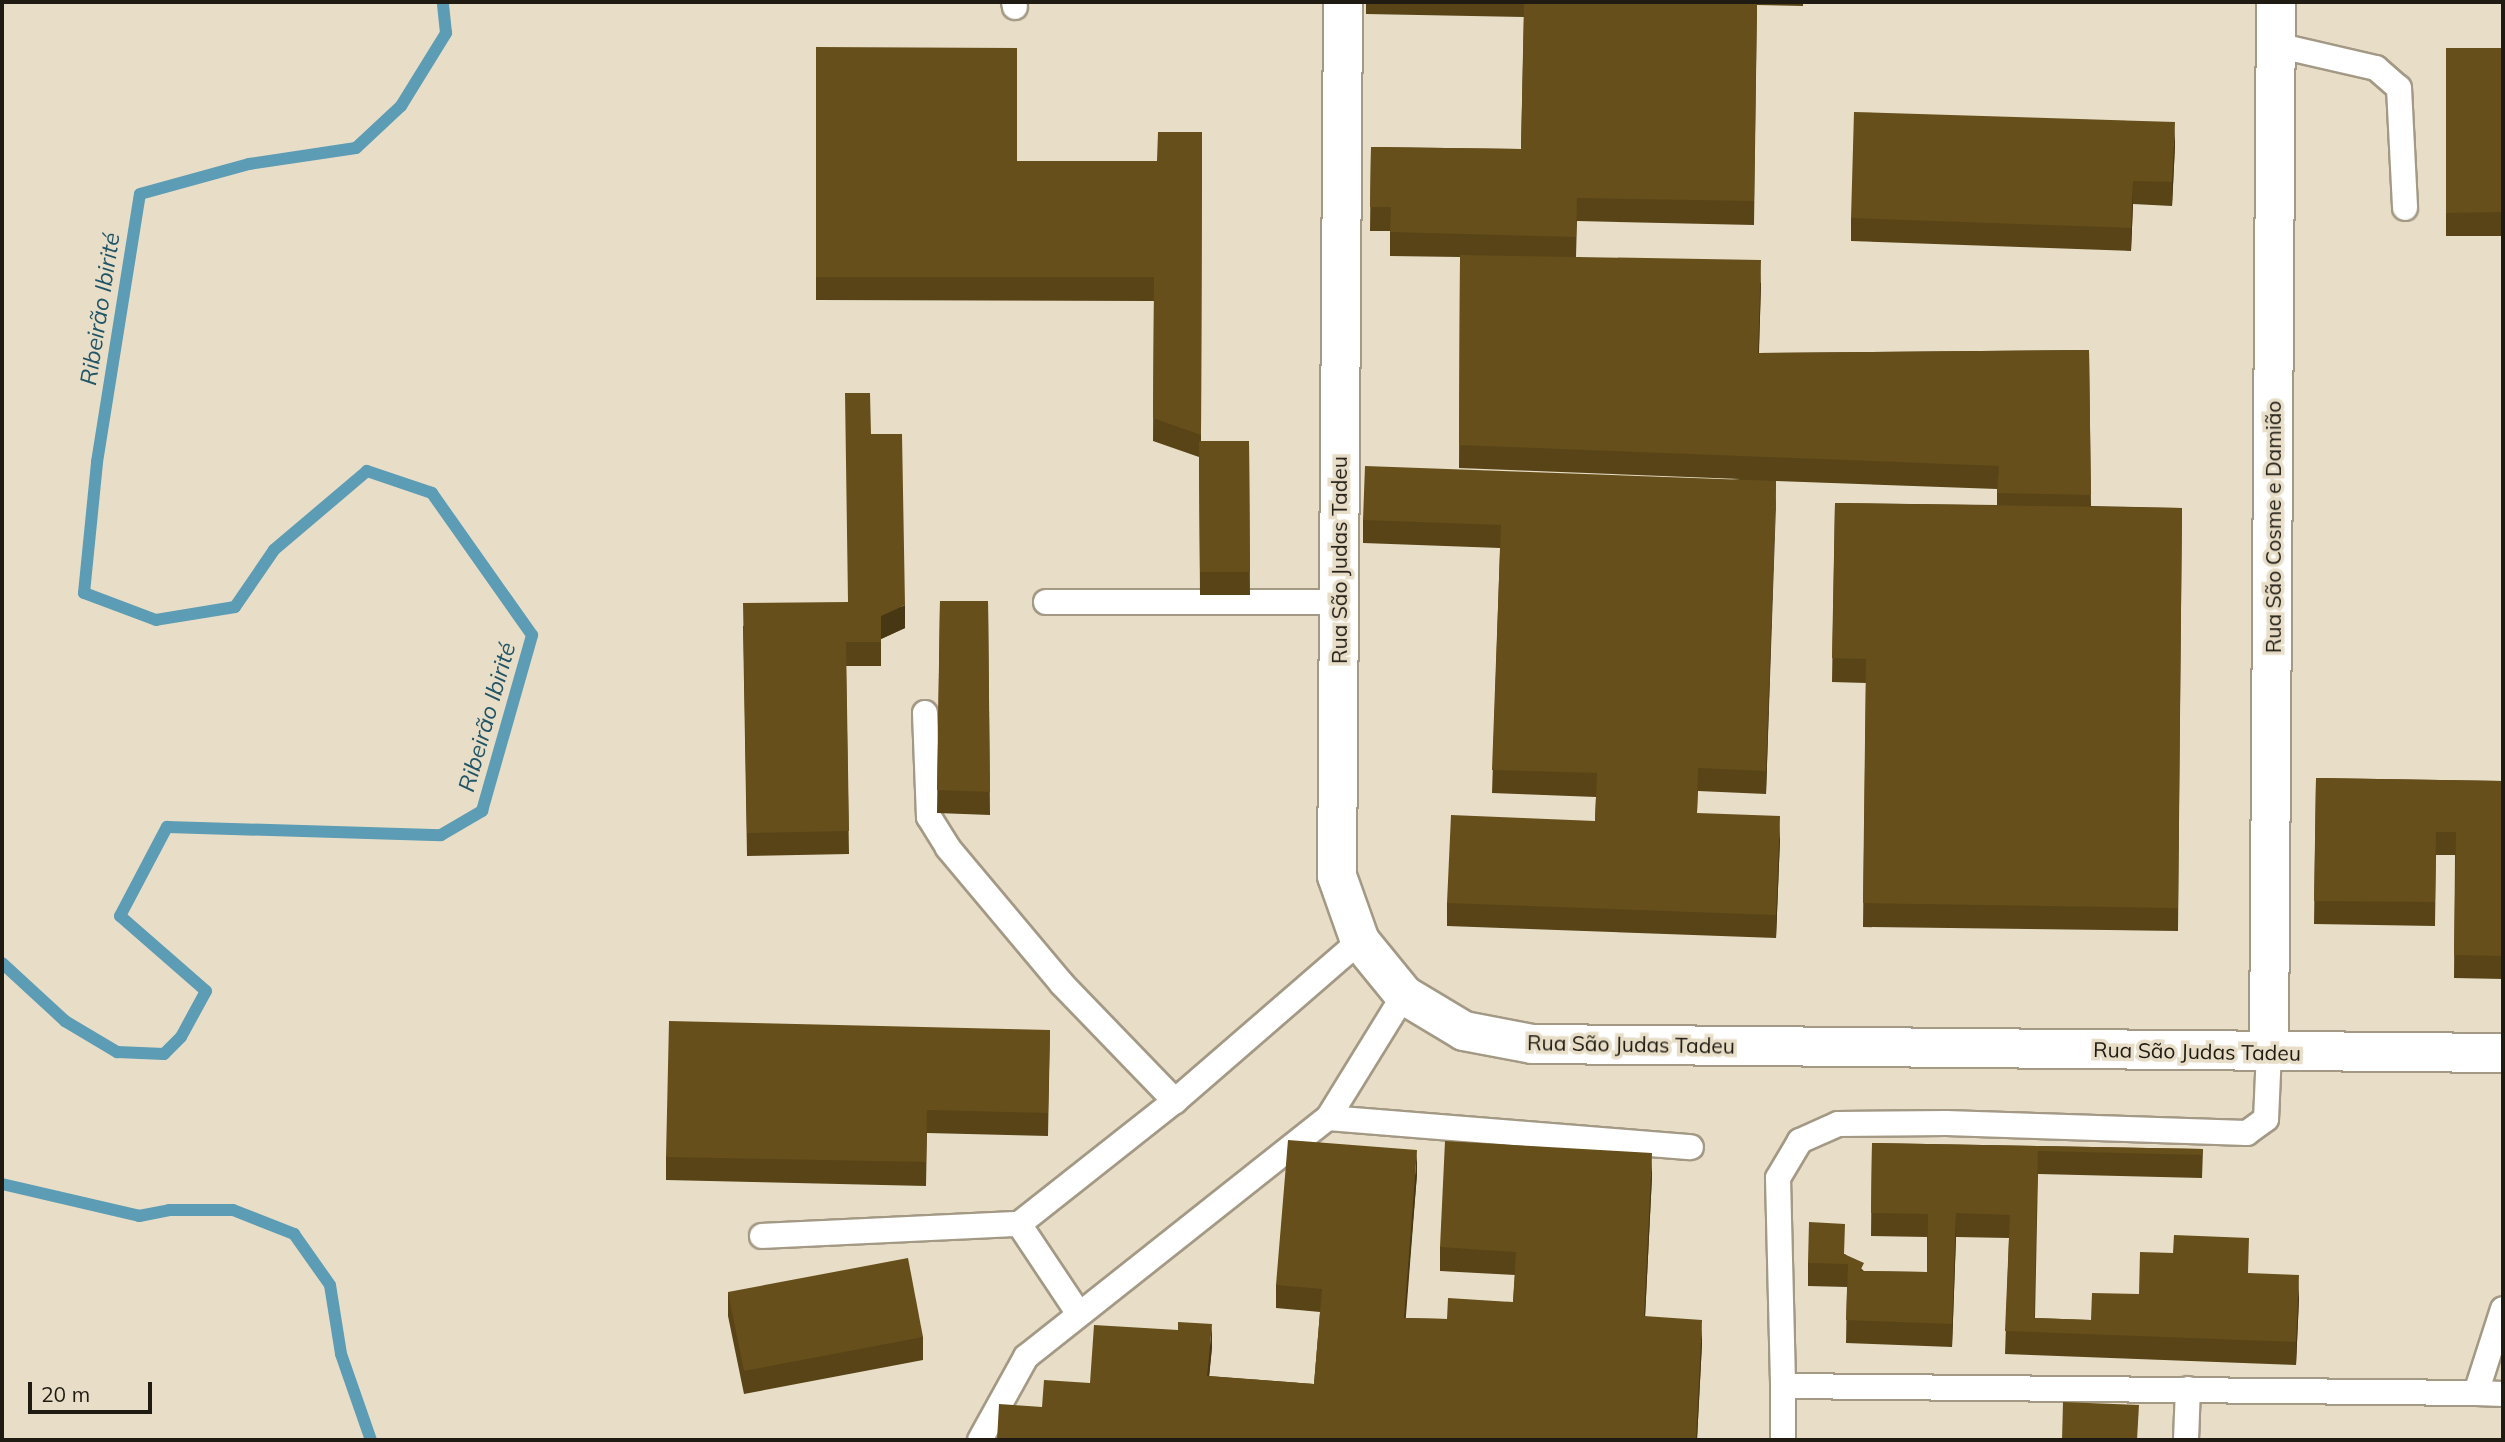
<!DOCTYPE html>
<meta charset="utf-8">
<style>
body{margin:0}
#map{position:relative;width:2505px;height:1442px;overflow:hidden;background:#e8dec8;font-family:Mulish,sans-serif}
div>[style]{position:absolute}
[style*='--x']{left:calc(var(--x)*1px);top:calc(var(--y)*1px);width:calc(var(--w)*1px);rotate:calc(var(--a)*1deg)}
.stream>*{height:12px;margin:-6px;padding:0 6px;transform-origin:6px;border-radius:6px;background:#5c9cb4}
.roads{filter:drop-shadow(2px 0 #a39985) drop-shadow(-2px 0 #a39985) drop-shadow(0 2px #a39985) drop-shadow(0 -2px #a39985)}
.lane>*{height:24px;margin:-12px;padding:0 12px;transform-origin:12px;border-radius:12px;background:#fff}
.street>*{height:38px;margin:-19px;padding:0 19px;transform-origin:19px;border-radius:19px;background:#fff}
.wall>*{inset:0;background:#584417}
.shaded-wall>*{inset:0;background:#473713}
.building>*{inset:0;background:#664f1b}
span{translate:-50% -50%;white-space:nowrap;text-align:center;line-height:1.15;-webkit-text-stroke:7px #e8dec8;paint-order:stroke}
.street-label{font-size:21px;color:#1f1b13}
.water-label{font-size:23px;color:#205567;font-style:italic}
.frame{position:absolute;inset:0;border:4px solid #1f1b13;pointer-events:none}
.scale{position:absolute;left:28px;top:1382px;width:124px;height:32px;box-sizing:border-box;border:4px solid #1f1b13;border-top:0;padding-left:9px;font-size:21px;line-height:24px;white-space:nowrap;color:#1f1b13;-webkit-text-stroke:5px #e8dec8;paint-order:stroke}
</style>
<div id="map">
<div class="stream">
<i style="--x:2;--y:963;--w:86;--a:42.6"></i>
<i style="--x:65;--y:1021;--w:61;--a:30.8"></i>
<i style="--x:117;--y:1052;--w:47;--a:2.4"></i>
<i style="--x:164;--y:1054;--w:24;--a:-45"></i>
<i style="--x:181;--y:1037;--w:52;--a:-61.5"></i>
<i style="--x:206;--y:991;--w:114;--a:-138.9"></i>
<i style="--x:120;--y:916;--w:101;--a:-62.2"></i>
<i style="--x:167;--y:827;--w:274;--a:1.7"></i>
<i style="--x:441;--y:835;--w:48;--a:-30.3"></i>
<i style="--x:482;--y:811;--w:183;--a:-74.1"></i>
<i style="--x:532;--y:635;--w:174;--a:-125.2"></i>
<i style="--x:432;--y:493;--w:69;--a:-161.3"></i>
<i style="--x:367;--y:471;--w:122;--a:139.7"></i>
<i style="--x:274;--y:550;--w:69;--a:124.4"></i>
<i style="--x:235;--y:607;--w:80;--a:170.7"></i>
<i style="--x:156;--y:620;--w:77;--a:-159.4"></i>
<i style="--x:84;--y:593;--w:132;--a:-84.3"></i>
<i style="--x:97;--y:462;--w:271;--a:-80.9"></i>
<i style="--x:140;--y:194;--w:113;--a:-15.4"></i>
<i style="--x:249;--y:164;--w:108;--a:-8.5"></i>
<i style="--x:356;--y:148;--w:62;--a:-43"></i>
<i style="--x:401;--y:106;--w:86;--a:-58.3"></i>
<i style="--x:446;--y:33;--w:31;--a:-96"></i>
<i style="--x:2;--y:1184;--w:141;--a:13.1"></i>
<i style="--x:139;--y:1216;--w:31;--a:-11"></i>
<i style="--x:169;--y:1210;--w:64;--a:0"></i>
<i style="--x:233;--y:1210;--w:66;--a:21.5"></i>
<i style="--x:294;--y:1234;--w:62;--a:54.8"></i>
<i style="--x:330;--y:1285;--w:70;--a:80.9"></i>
<i style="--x:341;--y:1354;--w:91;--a:70.8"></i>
</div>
<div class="roads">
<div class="lane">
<i style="--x:1014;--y:2;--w:5;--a:79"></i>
<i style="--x:2276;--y:45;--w:103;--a:13"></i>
<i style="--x:2376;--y:68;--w:30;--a:41"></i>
<i style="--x:2399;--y:88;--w:120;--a:87.1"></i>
<i style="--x:1046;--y:602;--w:293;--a:0"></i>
<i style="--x:925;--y:713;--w:104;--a:87.8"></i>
<i style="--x:929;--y:817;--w:36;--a:58"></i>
<i style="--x:948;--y:848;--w:177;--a:50"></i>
<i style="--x:1062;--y:984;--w:163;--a:46"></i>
<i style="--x:2269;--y:1051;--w:68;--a:92.5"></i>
<i style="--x:2266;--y:1119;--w:24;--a:144"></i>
<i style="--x:2247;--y:1133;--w:301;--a:-178.1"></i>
<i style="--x:1946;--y:1123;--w:108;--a:179.5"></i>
<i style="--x:1838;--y:1124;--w:42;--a:155.9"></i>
<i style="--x:1800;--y:1141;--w:43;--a:120.7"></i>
<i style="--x:1778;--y:1178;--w:208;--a:88.6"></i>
<i style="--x:1783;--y:1386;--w:693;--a:0.58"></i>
<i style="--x:2476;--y:1393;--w:88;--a:-72.2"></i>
<i style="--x:1328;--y:1118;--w:364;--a:4.6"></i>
<i style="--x:762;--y:1236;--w:257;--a:-2.7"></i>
<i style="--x:1079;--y:1314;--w:108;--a:-123.7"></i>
<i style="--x:1019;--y:1224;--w:199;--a:-38.3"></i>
<i style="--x:1175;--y:1101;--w:245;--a:-40.9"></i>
<i style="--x:2476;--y:1393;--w:27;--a:2"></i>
<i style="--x:980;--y:1440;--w:95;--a:-61"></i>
<i style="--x:1026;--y:1357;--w:385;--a:-38.4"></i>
<i style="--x:1328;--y:1118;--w:145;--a:-58.3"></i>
<i style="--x:1783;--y:1440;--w:54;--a:-90"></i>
<i style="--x:2186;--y:1440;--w:51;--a:-87.8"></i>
</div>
<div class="street">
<i style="--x:1343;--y:2;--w:874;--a:90.39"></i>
<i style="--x:1337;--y:876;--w:69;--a:70.5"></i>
<i style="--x:1360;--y:941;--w:70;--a:50.8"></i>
<i style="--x:1404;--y:995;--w:70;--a:31"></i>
<i style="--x:1464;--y:1031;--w:69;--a:10.8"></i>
<i style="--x:1532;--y:1044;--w:971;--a:0.53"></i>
<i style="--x:2269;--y:1051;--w:1049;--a:-89.62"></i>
</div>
</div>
<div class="wall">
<i style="clip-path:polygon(1366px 2px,1803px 2px,1803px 6px,1757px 5px,1754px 225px,1577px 221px,1576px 257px,1761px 283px,1759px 353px,2089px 350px,2091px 506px,2182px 508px,2178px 931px,1863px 927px,1866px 683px,1832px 682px,1835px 503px,1997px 505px,1997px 489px,1776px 481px,1766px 794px,1698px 791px,1697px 813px,1780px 839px,1776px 938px,1447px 926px,1447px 903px,1595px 821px,1596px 797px,1492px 793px,1500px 548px,1363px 543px,1363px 520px,1740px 479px,1459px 468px,1460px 257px,1390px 256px,1390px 231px,1370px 231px,1371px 147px,1521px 149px,1524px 17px,1366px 14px)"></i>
<i style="clip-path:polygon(816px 47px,1017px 161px,1157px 161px,1202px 132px,1201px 441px,1249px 441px,1250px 595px,1200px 595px,1199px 457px,1153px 441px,1154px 301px,816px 300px)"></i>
<i style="clip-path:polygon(2446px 48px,2503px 48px,2503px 236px,2446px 236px)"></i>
<i style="clip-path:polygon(2175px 145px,2172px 206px,2133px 204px,2131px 251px,1851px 241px,1851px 218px)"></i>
<i style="clip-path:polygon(871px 434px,905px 628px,881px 639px,881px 666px,846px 666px,849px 854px,747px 856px,743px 626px,848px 602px)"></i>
<i style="clip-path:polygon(940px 601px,988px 601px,990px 815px,937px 813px)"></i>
<i style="clip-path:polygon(2316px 778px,2503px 781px,2503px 979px,2454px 978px,2455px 855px,2436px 855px,2435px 926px,2314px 924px)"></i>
<i style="clip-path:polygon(1050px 1030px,1048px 1136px,927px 1133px,926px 1186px,666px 1180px,666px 1157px)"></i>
<i style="clip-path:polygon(1872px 1143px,2203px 1149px,2202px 1178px,2038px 1174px,2035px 1318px,2091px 1320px,2139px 1294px,2249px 1273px,2299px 1298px,2296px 1365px,2005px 1354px,2009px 1238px,1956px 1237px,1952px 1347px,1846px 1343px,1847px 1287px,1808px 1286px,1808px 1263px,1845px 1254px,1864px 1271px,1927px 1272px,1927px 1237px,1871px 1236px)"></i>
<i style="clip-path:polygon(1417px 1174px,1405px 1318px,1447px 1319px,1513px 1302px,1515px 1275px,1440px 1271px,1440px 1247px,1652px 1176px,1645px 1316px,1702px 1343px,1697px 1440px,1042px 1407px,1090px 1383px,1178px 1330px,1212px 1347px,1209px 1376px,1314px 1384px,1320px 1312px,1276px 1308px,1276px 1285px)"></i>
<i style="clip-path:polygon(728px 1292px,923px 1337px,923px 1360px,744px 1394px,728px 1316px)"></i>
</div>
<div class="shaded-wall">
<i style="clip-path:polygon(2175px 122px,2175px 145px,2172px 206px,2172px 182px)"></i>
<i style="clip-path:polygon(2133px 181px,2133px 204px,2131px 251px,2131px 228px)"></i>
<i style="clip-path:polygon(1761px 260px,1761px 283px,1758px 376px,1758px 353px)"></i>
<i style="clip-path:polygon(1776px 481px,1776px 504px,1766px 794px,1766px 771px)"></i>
<i style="clip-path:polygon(905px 605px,905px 628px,881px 639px,881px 616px)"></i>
<i style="clip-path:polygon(1780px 816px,1780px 839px,1776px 938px,1776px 915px)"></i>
<i style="clip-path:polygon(1417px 1150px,1417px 1174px,1404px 1341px,1404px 1318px)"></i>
<i style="clip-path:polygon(1652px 1153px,1652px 1176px,1644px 1339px,1644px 1316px)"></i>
<i style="clip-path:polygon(1956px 1213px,1956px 1237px,1952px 1347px,1952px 1324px)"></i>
<i style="clip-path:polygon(2299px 1275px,2299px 1298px,2296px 1365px,2296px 1342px)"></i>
<i style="clip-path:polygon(1702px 1320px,1702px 1343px,1697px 1440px,1696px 1440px)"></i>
<i style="clip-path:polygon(1212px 1324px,1212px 1347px,1207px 1399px,1207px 1376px)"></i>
</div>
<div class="building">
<i style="clip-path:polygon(1524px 2px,1757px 2px,1754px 201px,1577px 198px,1576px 237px,1390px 232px,1391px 207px,1370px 207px,1371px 147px,1521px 149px)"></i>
<i style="clip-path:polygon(816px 47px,1017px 48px,1017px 161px,1157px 161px,1158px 132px,1202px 132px,1201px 435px,1153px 418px,1154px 277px,816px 277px)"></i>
<i style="clip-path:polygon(2446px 48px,2503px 48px,2503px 212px,2446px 213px)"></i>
<i style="clip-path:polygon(1854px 112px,2175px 122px,2172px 182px,2133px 181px,2131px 228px,1851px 218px)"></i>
<i style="clip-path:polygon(1460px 255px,1761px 260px,1758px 353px,2089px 350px,2091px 495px,1997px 493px,1999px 466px,1459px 445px)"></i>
<i style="clip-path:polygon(845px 393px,870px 393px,871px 434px,902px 434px,905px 605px,881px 616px,881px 642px,846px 642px,849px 831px,747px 833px,743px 603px,848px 602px)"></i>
<i style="clip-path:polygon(1199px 441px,1249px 441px,1250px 572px,1200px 572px)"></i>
<i style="clip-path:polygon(1365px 466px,1776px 481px,1766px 771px,1698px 768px,1697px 813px,1780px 816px,1776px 915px,1447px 903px,1451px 815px,1595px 821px,1597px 773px,1492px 770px,1501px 525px,1363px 520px)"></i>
<i style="clip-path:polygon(1835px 503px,2182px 508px,2178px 908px,1863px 903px,1866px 659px,1832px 658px)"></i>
<i style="clip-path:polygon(940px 601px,988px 601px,990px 792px,937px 790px)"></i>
<i style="clip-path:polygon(2316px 778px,2503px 781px,2503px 956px,2454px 955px,2456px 832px,2436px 832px,2435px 902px,2314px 901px)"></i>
<i style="clip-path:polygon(669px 1021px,1050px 1030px,1048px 1113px,927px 1110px,926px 1162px,666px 1157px)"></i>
<i style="clip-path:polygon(1288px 1140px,1417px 1150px,1404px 1318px,1447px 1319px,1448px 1298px,1513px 1302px,1516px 1252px,1440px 1247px,1445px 1141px,1652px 1153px,1644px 1316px,1702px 1320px,1696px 1440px,997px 1440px,999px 1404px,1042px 1407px,1044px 1380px,1090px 1383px,1094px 1325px,1178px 1330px,1178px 1322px,1212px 1324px,1207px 1376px,1314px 1384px,1322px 1289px,1276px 1285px)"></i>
<i style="clip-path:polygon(1872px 1143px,2203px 1149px,2202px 1155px,2038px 1151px,2034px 1318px,2091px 1320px,2092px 1293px,2139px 1294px,2140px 1252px,2173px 1253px,2174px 1235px,2249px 1238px,2248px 1273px,2299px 1275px,2296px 1342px,2005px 1331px,2010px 1215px,1956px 1213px,1952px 1324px,1846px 1320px,1848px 1264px,1808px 1263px,1809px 1222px,1845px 1224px,1844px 1254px,1864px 1263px,1860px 1271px,1927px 1272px,1928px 1214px,1871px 1213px)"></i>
<i style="clip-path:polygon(908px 1258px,923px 1337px,744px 1371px,728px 1292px)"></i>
<i style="clip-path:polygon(2063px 1402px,2139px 1405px,2137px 1440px,2062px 1440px)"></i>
</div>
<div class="street-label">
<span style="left:2273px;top:527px;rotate:-90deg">Rua São Cosme e Damião</span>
<span style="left:1339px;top:560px;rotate:-90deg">Rua São Judas Tadeu</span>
<span style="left:1631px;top:1044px;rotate:1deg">Rua São Judas Tadeu</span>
<span style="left:2197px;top:1051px;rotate:1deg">Rua São Judas Tadeu</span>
</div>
<div class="water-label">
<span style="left:100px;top:309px;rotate:-81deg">Ribeirão Ibirité</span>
<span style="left:487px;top:717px;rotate:-74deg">Ribeirão Ibirité</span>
</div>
<div class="frame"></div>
<div class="scale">20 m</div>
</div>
